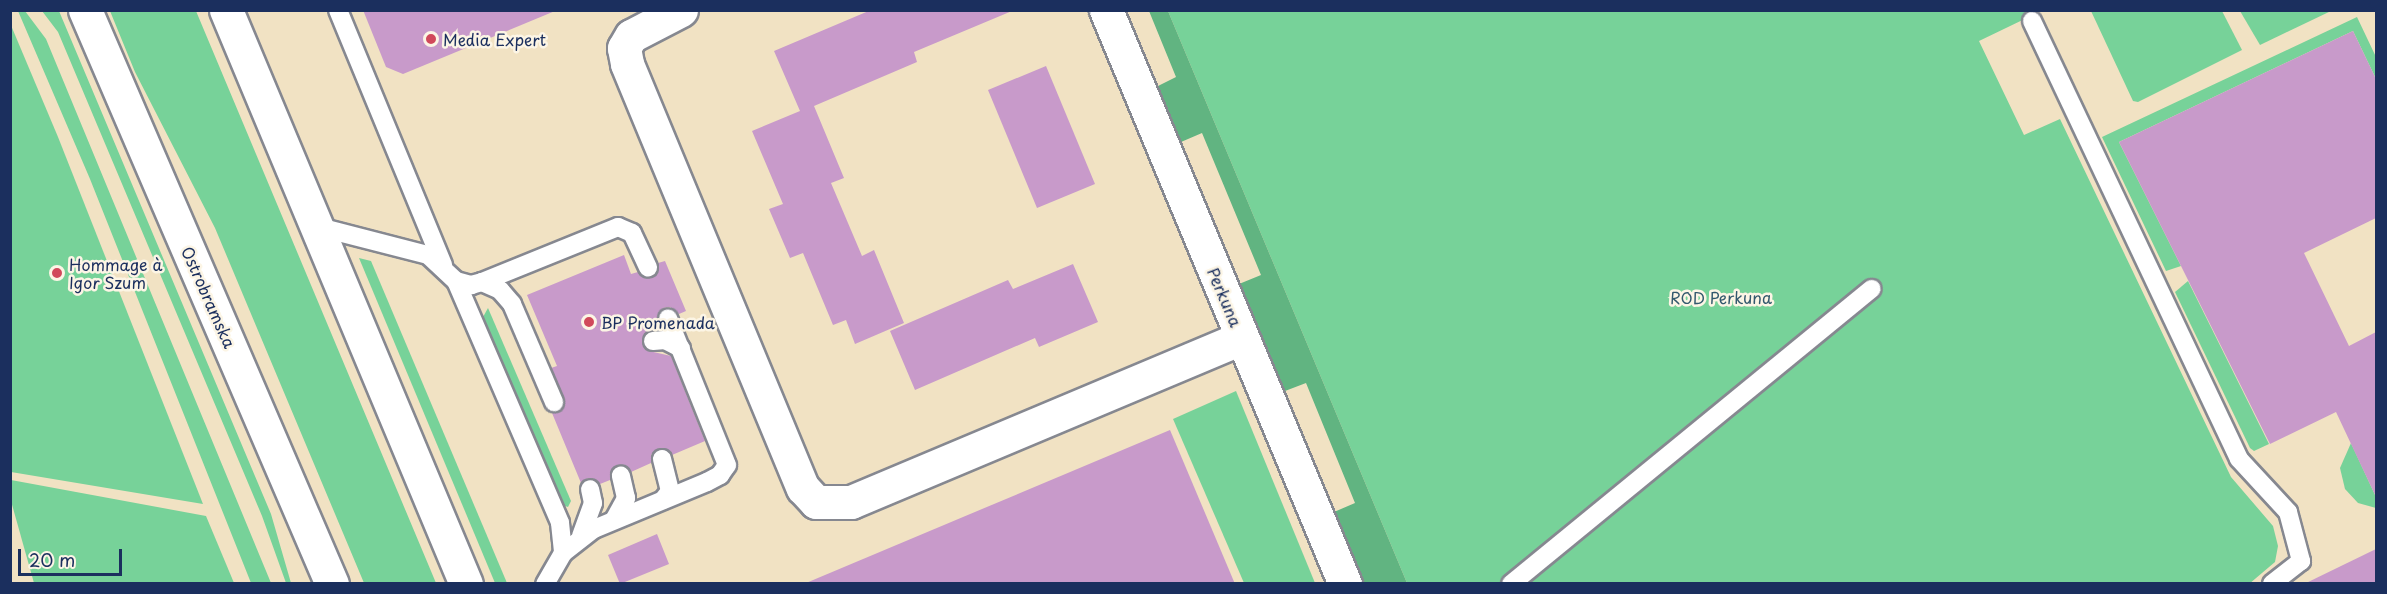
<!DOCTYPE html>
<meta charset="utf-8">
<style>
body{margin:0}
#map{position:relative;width:2387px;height:594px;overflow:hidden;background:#f1e2c3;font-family:"Playpen Sans",sans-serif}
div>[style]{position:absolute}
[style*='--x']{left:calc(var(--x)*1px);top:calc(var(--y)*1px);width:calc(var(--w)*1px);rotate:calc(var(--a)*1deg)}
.green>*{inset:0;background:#77d299}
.forest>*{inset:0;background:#61b481}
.building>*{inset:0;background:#c89aca}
.roads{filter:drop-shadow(2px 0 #868890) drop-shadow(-2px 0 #868890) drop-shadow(0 2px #868890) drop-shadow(0 -2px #868890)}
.lane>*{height:18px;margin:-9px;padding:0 9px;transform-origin:9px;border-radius:9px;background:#fff}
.street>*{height:33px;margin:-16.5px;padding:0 16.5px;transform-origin:16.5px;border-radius:16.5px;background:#fff}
.primary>*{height:33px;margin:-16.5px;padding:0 16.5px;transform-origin:16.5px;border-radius:16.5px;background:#fff}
.dots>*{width:16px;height:16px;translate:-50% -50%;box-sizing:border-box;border:3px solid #fcf5e5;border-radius:50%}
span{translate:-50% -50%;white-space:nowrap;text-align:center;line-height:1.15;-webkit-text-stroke:5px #fcf5e5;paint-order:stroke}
.poi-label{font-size:16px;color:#1b2f5e}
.left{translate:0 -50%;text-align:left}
.street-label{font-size:16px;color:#1b2f5e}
.park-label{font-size:16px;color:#32586d}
.frame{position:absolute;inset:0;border:12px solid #1b2f5e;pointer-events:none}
.scale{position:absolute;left:18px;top:549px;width:104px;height:27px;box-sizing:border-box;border:3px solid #1b2f5e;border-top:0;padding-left:8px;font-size:18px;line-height:21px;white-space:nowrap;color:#1b2f5e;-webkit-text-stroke:4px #fcf5e5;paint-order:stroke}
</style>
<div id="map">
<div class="green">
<i style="clip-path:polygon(18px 11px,25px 11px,46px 39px,271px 583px,251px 583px,90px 179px)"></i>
<i style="clip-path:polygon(42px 11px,59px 11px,271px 514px,291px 583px,286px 583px,262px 516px,58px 32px)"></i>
<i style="clip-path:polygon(110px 11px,196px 11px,436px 583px,364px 583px,215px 228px,135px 72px)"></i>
<i style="clip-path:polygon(1168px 11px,2041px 11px,1979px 41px,2024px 135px,2060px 119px,2231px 477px,2273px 526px,2278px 546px,2275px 562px,2249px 584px,1407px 583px)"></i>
<i style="clip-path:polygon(2091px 11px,2222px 11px,2242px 50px,2138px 102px,2133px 101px)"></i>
<i style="clip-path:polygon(2240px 11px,2331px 11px,2260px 45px)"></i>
<i style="clip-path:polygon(2357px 17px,2376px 57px,2376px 79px,2353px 31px,2119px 142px,2181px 266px,2166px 271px,2102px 137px)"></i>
<i style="clip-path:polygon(10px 23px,58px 137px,203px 504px,11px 472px)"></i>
<i style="clip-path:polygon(359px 258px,371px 261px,507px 583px,495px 583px)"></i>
<i style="clip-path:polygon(2188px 281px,2269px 444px,2254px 451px,2250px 448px,2175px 292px)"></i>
<i style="clip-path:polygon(488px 308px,571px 501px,568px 507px,562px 505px,483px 317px)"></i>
<i style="clip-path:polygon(1236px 391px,1315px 583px,1244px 583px,1173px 419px)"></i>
<i style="clip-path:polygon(2351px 443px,2376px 497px,2376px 508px,2358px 503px,2345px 489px,2340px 468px)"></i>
<i style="clip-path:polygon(11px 480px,206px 516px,234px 583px,34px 583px,11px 501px)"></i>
</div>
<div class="forest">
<i style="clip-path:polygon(1149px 11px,1168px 11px,1407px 583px,1364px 583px,1334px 512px,1355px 503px,1306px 383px,1285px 391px,1239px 284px,1261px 275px,1202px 133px,1181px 142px,1158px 86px,1176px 77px)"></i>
</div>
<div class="building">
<i style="clip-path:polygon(363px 10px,554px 10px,555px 11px,403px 74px,386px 67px)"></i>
<i style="clip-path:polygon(871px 10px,1012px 11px,914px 52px,917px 62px,814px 106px,844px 178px,831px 183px,862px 256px,874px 250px,904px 323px,855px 344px,846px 320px,833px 325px,803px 253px,790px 258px,769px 209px,783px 204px,752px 131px,800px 111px,774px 51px)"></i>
<i style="clip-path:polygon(2353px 31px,2376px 79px,2376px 218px,2304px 253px,2349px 346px,2376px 332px,2376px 497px,2336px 412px,2270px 444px,2119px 142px)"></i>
<i style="clip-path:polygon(1046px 66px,1095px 184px,1037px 208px,988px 90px)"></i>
<i style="clip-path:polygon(624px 255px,631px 274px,638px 272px,646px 278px,657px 274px,658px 263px,665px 261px,686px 311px,679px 314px,670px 307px,663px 308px,657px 317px,660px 329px,646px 332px,642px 343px,649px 351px,671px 356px,705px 441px,672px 455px,659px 448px,651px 455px,651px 463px,631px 472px,618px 465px,610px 472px,610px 480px,600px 484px,588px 478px,581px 483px,552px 413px,559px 412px,565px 403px,551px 368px,557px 366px,527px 295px)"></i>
<i style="clip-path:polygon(1073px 264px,1098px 322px,1039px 347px,1035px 338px,915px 390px,890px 331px,1008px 280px,1013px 289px)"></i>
<i style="clip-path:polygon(1170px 430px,1235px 584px,806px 584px,806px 583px)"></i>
<i style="clip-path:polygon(657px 534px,669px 564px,620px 584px,608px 555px)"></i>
<i style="clip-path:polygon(2376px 549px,2376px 584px,2304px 584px)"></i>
</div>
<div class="roads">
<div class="lane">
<i style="--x:338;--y:10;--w:276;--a:67.6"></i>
<i style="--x:2032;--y:21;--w:484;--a:64.7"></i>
<i style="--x:2239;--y:459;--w:72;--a:47.2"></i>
<i style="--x:2288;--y:512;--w:51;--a:75.1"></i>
<i style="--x:2301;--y:561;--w:37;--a:142"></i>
<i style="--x:315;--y:226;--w:117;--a:14.4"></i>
<i style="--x:428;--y:255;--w:38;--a:43"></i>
<i style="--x:456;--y:281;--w:263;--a:66.7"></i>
<i style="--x:560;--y:523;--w:30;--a:84"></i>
<i style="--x:563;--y:553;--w:36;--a:120"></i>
<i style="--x:456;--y:281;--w:16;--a:15"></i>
<i style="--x:471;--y:285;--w:11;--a:-15"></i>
<i style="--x:482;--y:282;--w:147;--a:-22"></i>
<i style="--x:618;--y:227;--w:15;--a:23"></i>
<i style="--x:632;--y:233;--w:38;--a:65"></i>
<i style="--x:482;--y:282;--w:20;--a:24"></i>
<i style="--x:500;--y:290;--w:18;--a:49"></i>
<i style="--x:512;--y:304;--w:107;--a:66.8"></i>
<i style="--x:653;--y:341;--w:12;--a:-5"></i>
<i style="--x:665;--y:340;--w:18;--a:27"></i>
<i style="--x:662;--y:459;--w:33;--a:76"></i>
<i style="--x:670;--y:491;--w:11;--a:128"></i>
<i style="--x:614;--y:520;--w:25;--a:-61"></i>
<i style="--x:626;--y:498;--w:23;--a:-103"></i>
<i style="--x:581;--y:536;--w:35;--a:-70"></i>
<i style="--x:593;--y:503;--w:14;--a:-102"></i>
<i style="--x:563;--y:553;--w:39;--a:-38"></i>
<i style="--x:594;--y:529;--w:122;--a:-22.6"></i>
<i style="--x:707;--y:482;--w:15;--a:-28"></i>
<i style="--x:720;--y:475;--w:12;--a:-55"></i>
<i style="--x:727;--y:465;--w:158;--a:-111.9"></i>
<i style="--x:1511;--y:584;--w:466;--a:-39.3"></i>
</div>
<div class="street">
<i style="--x:681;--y:10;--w:56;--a:152.5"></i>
<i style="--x:631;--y:36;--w:14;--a:120"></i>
<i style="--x:624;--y:48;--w:16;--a:79"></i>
<i style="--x:627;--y:64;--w:459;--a:67.5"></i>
<i style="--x:803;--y:488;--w:19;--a:47"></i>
<i style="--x:816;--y:502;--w:35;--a:0"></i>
<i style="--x:851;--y:502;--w:424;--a:-22.8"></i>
<i style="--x:1106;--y:10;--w:622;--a:67.39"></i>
</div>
<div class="primary">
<i style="--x:85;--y:10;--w:625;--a:66.72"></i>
<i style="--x:226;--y:10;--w:622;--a:67.31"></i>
</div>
</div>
<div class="dots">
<i style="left:431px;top:39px;background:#d1495b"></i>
<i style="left:57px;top:273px;background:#d1495b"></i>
<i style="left:589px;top:322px;background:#d1495b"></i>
</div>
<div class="poi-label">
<span class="left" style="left:443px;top:39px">Media Expert</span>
<span class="left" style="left:69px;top:273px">Hommage à<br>Igor Szum</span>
<span class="left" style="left:601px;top:322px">BP Promenada</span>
</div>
<div class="street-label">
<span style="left:209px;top:297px;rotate:66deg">Ostrobramska</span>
<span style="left:1225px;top:297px;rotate:67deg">Perkuna</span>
</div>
<div class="park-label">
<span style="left:1721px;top:297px">ROD Perkuna</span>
</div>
<div class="frame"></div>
<div class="scale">20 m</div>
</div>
